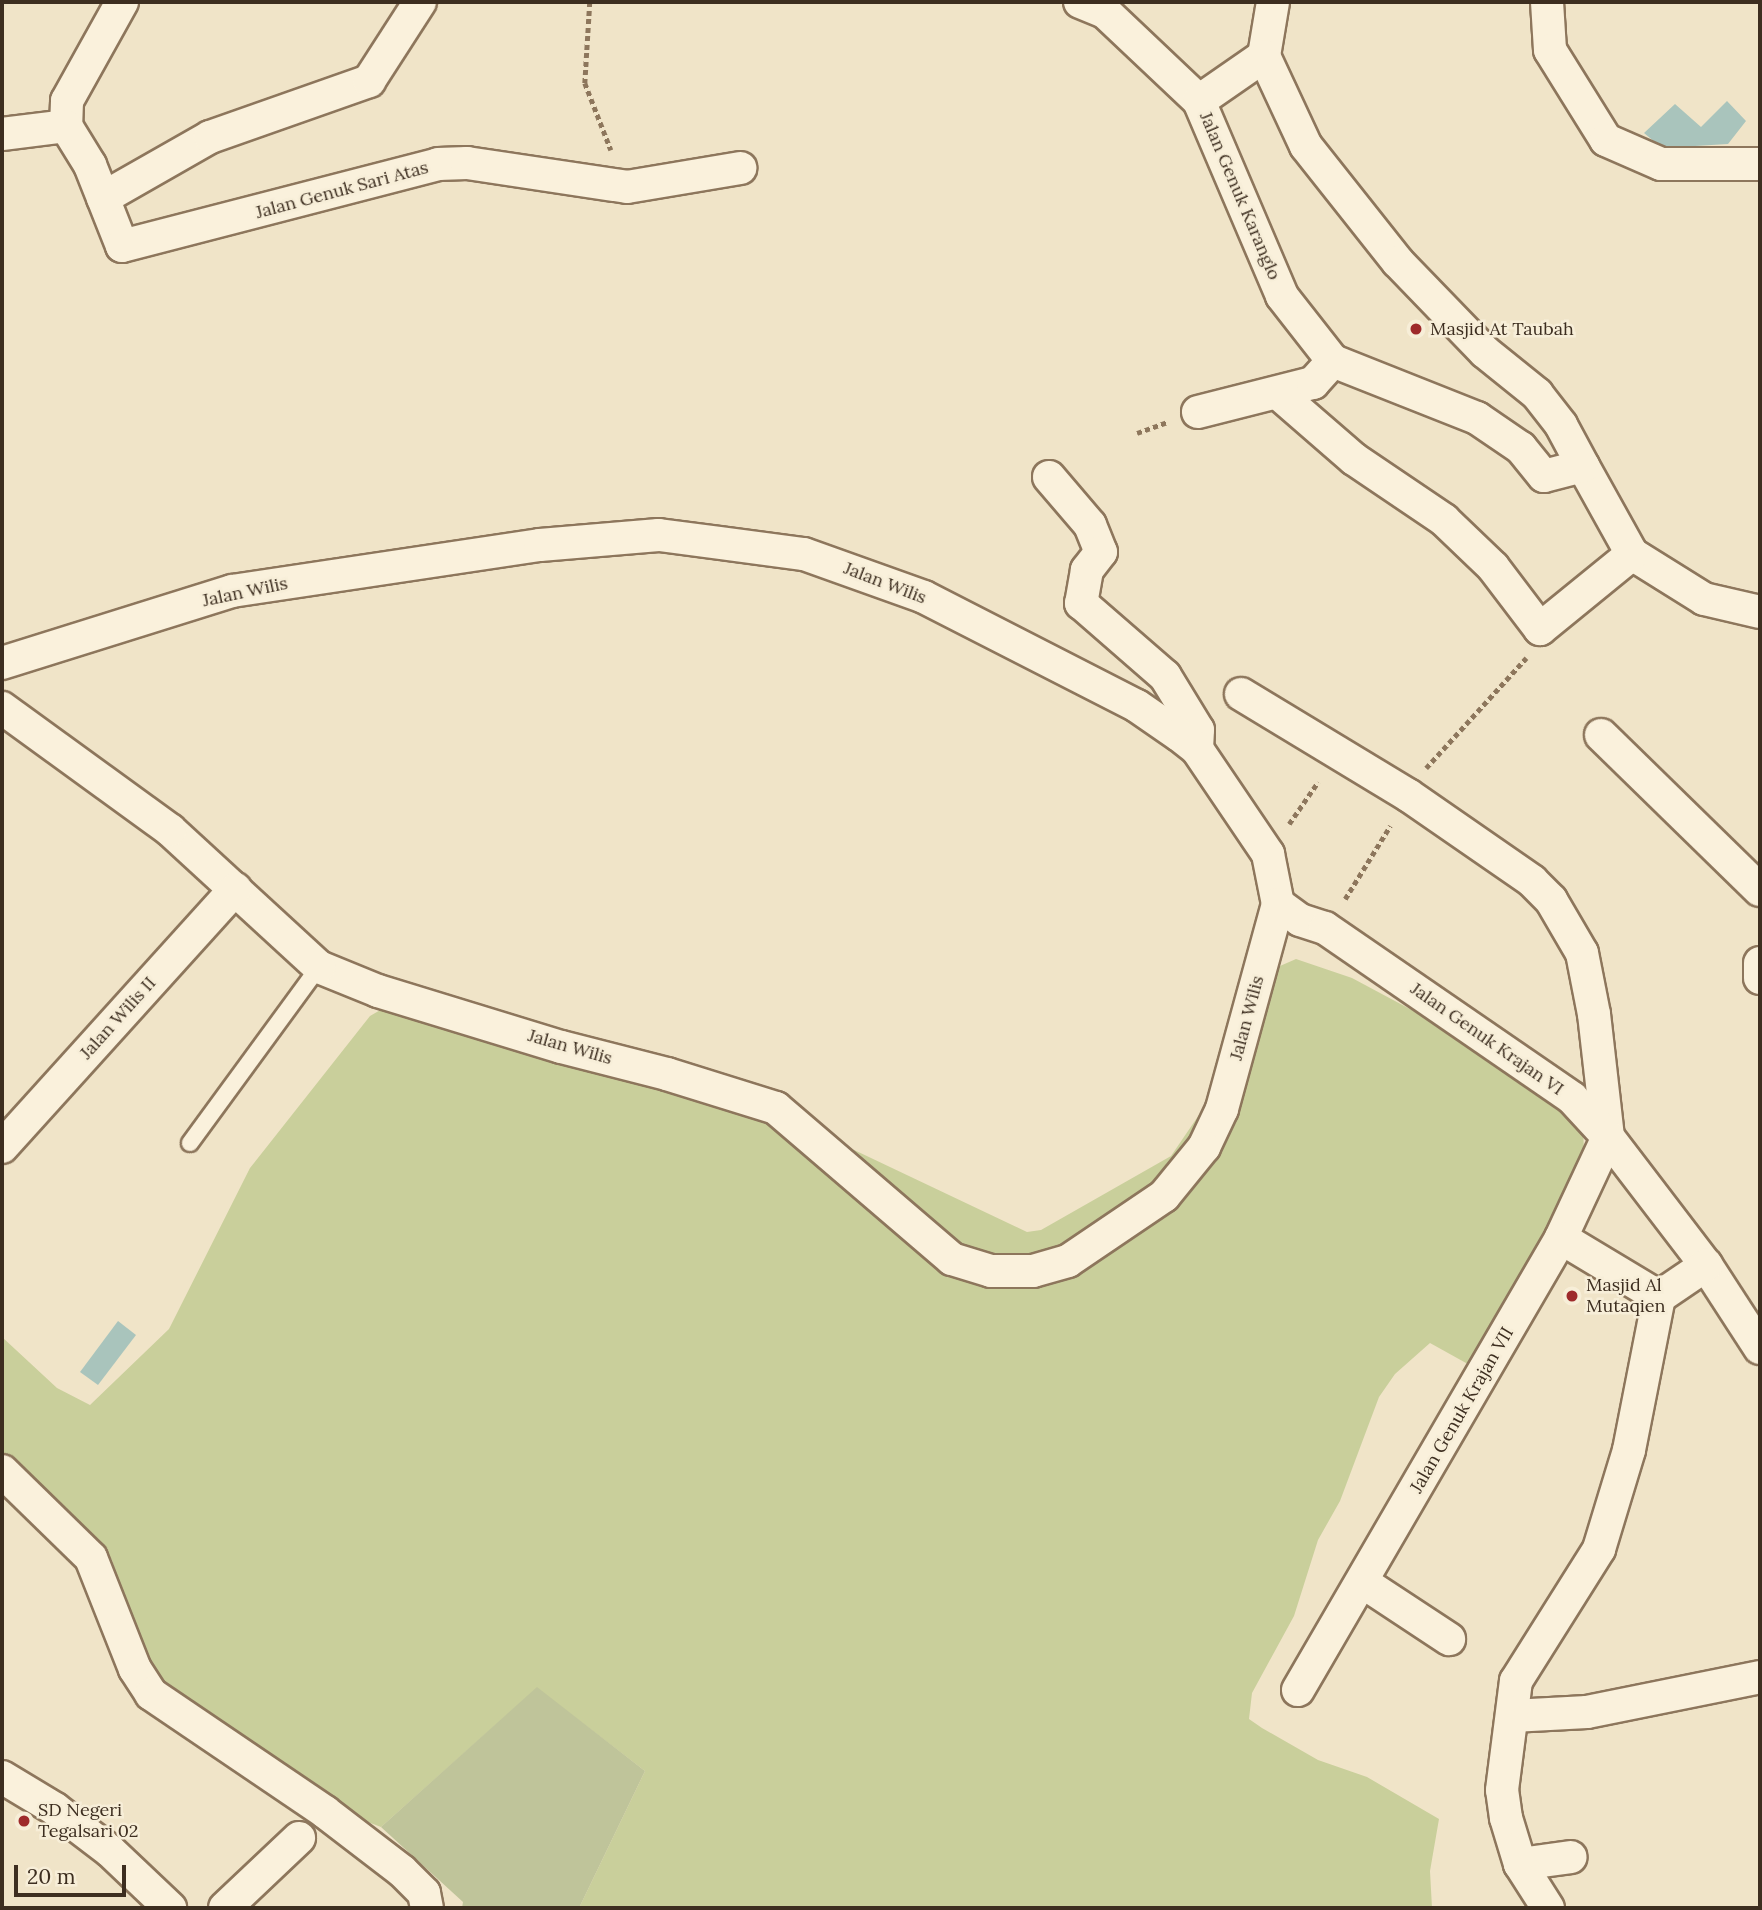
<!DOCTYPE html>
<style>
body{margin:0}
#map{position:relative;width:1762px;height:1910px;overflow:hidden;background:#f0e4c8;font-family:Lora,serif}
div>[style]{position:absolute}
[style*='--x']{left:calc(var(--x)*1px);top:calc(var(--y)*1px);width:calc(var(--w)*1px);rotate:calc(var(--a)*1deg)}
.green>*{inset:0;background:#c9cf9b}
.cemetery>*{inset:0;background:#bfc49a}
.water>*{inset:0;background:#a9c4bc}
.path>*{height:4.5px;margin-top:-2.25px;transform-origin:0;background:repeating-linear-gradient(90deg,#8d765c 0 5px,transparent 0 8.5px)}
.roads{filter:drop-shadow(2px 0 #8d765c) drop-shadow(-2px 0 #8d765c) drop-shadow(0 2px #8d765c) drop-shadow(0 -2px #8d765c)}
.service>*{height:16px;margin:-8px;padding:0 8px;transform-origin:8px;border-radius:8px;background:#faf1dc}
.minor>*{height:32px;margin:-16px;padding:0 16px;transform-origin:16px;border-radius:16px;background:#faf1dc}
.dots>*{width:19px;height:19px;translate:-50% -50%;box-sizing:border-box;border:4px solid #f7eed8;border-radius:50%}
span{translate:-50% -50%;white-space:nowrap;text-align:center;line-height:1.15;-webkit-text-stroke:5px #f7eed8;paint-order:stroke}
.street-label{font-size:18px;color:#3d2e20}
.poi-label{font-size:18px;color:#3d2e20}
.left{translate:0 -50%;text-align:left}
.frame{position:absolute;inset:0;border:4px solid #3d2e20;pointer-events:none}
.scale{position:absolute;left:14px;top:1865px;width:112px;height:32px;box-sizing:border-box;border:4px solid #3d2e20;border-top:0;padding-left:9px;font-size:21px;line-height:24px;white-space:nowrap;color:#3d2e20;-webkit-text-stroke:5px #f7eed8;paint-order:stroke}
</style>
<div id="map">
<div class="green">
<i style="clip-path:polygon(1296px 959px,1352px 978px,1451px 1031px,1565px 1103px,1583px 1126px,1584px 1153px,1567px 1201px,1475px 1368px,1430px 1343px,1395px 1374px,1379px 1397px,1340px 1501px,1318px 1540px,1294px 1616px,1252px 1693px,1249px 1719px,1262px 1728px,1318px 1760px,1367px 1777px,1439px 1819px,1430px 1871px,1432px 1908px,579px 1908px,645px 1771px,537px 1688px,381px 1827px,355px 1817px,166px 1695px,133px 1631px,112px 1560px,46px 1491px,2px 1455px,2px 1337px,57px 1388px,90px 1405px,169px 1329px,250px 1168px,370px 1016px,389px 1005px,812px 1130px,1027px 1232px,1041px 1230px,1171px 1156px,1203px 1109px,1257px 1001px,1280px 966px)"></i>
</div>
<div class="cemetery">
<i style="clip-path:polygon(537px 1687px,645px 1771px,579px 1908px,462px 1908px,463px 1902px,381px 1827px)"></i>
</div>
<div class="water">
<i style="clip-path:polygon(1727px 101px,1746px 121px,1728px 144px,1662px 148px,1644px 133px,1675px 104px,1701px 127px)"></i>
<i style="clip-path:polygon(118px 1321px,136px 1335px,98px 1385px,80px 1372px)"></i>
</div>
<div class="path">
<i style="--x:590;--y:2;--w:81;--a:93.5"></i>
<i style="--x:585;--y:83;--w:72;--a:68.8"></i>
<i style="--x:1137;--y:433;--w:32;--a:-20"></i>
<i style="--x:1426;--y:768;--w:149;--a:-47.7"></i>
<i style="--x:1289;--y:824;--w:51;--a:-55.4"></i>
<i style="--x:1345;--y:899;--w:86;--a:-58.3"></i>
</div>
<div class="roads">
<div class="service">
<i style="--x:190;--y:1143;--w:218;--a:-53.8"></i>
</div>
<div class="minor">
<i style="--x:122;--y:2;--w:113;--a:119.1"></i>
<i style="--x:67;--y:101;--w:25;--a:92"></i>
<i style="--x:66;--y:126;--w:46;--a:58.4"></i>
<i style="--x:90;--y:165;--w:87;--a:68.4"></i>
<i style="--x:122;--y:246;--w:326;--a:-14.5"></i>
<i style="--x:438;--y:164;--w:29;--a:-2"></i>
<i style="--x:467;--y:163;--w:162;--a:8.5"></i>
<i style="--x:627;--y:187;--w:115;--a:-9.5"></i>
<i style="--x:1080;--y:2;--w:27;--a:22"></i>
<i style="--x:1105;--y:12;--w:129;--a:43.4"></i>
<i style="--x:1199;--y:101;--w:212;--a:66.9"></i>
<i style="--x:1282;--y:296;--w:83;--a:51.9"></i>
<i style="--x:1333;--y:361;--w:155;--a:21.6"></i>
<i style="--x:1477;--y:418;--w:53;--a:34.3"></i>
<i style="--x:1521;--y:448;--w:36;--a:51"></i>
<i style="--x:1544;--y:476;--w:40;--a:-14.4"></i>
<i style="--x:1583;--y:466;--w:101;--a:60.9"></i>
<i style="--x:1632;--y:554;--w:85;--a:32"></i>
<i style="--x:1704;--y:599;--w:57;--a:13.1"></i>
<i style="--x:1273;--y:2;--w:55;--a:99.5"></i>
<i style="--x:1264;--y:56;--w:99;--a:65"></i>
<i style="--x:1306;--y:146;--w:148;--a:51.6"></i>
<i style="--x:1398;--y:262;--w:125;--a:46"></i>
<i style="--x:1485;--y:352;--w:67;--a:38.9"></i>
<i style="--x:1537;--y:394;--w:39;--a:52"></i>
<i style="--x:1561;--y:425;--w:47;--a:61.8"></i>
<i style="--x:1547;--y:2;--w:48;--a:86.4"></i>
<i style="--x:1550;--y:50;--w:106;--a:58.1"></i>
<i style="--x:1606;--y:140;--w:60;--a:23.6"></i>
<i style="--x:1661;--y:164;--w:99;--a:0"></i>
<i style="--x:1199;--y:101;--w:79;--a:-34.7"></i>
<i style="--x:2;--y:134;--w:64;--a:-7.1"></i>
<i style="--x:103;--y:198;--w:123;--a:-29.7"></i>
<i style="--x:210;--y:137;--w:169;--a:-19.4"></i>
<i style="--x:369;--y:81;--w:94;--a:-57.2"></i>
<i style="--x:1279;--y:394;--w:99;--a:40.9"></i>
<i style="--x:1354;--y:459;--w:109;--a:34.1"></i>
<i style="--x:1444;--y:520;--w:68;--a:43.8"></i>
<i style="--x:1493;--y:567;--w:78;--a:52.8"></i>
<i style="--x:1540;--y:629;--w:119;--a:-39.2"></i>
<i style="--x:1198;--y:412;--w:119;--a:-14.2"></i>
<i style="--x:1313;--y:383;--w:30;--a:-48"></i>
<i style="--x:1049;--y:477;--w:63;--a:49.5"></i>
<i style="--x:1090;--y:525;--w:29;--a:68"></i>
<i style="--x:1101;--y:552;--w:23;--a:128"></i>
<i style="--x:1087;--y:570;--w:34;--a:100"></i>
<i style="--x:1081;--y:603;--w:111;--a:41"></i>
<i style="--x:1165;--y:676;--w:63;--a:58.6"></i>
<i style="--x:1198;--y:730;--w:19;--a:93"></i>
<i style="--x:2;--y:663;--w:241;--a:-17.4"></i>
<i style="--x:232;--y:591;--w:311;--a:-8.5"></i>
<i style="--x:540;--y:545;--w:119;--a:-4.8"></i>
<i style="--x:659;--y:535;--w:146;--a:7.5"></i>
<i style="--x:804;--y:554;--w:127;--a:19.7"></i>
<i style="--x:924;--y:597;--w:239;--a:27.1"></i>
<i style="--x:1137;--y:706;--w:51;--a:34.6"></i>
<i style="--x:1179;--y:735;--w:23;--a:38"></i>
<i style="--x:1197;--y:749;--w:127;--a:55.9"></i>
<i style="--x:1268;--y:854;--w:51;--a:78.7"></i>
<i style="--x:1278;--y:904;--w:213;--a:105.3"></i>
<i style="--x:1222;--y:1109;--w:42;--a:115.3"></i>
<i style="--x:1204;--y:1147;--w:63;--a:129.2"></i>
<i style="--x:1164;--y:1196;--w:116;--a:145.9"></i>
<i style="--x:1068;--y:1261;--w:36;--a:164"></i>
<i style="--x:1033;--y:1271;--w:42;--a:180"></i>
<i style="--x:991;--y:1271;--w:41;--a:-162.9"></i>
<i style="--x:952;--y:1259;--w:232;--a:-139.4"></i>
<i style="--x:776;--y:1108;--w:114;--a:-162.7"></i>
<i style="--x:667;--y:1074;--w:109;--a:-165.7"></i>
<i style="--x:561;--y:1047;--w:191;--a:-163"></i>
<i style="--x:378;--y:991;--w:64;--a:-157.9"></i>
<i style="--x:319;--y:967;--w:202;--a:-137.4"></i>
<i style="--x:170;--y:830;--w:208;--a:-144"></i>
<i style="--x:1241;--y:694;--w:195;--a:31.2"></i>
<i style="--x:1408;--y:795;--w:151;--a:34.7"></i>
<i style="--x:1532;--y:881;--w:27;--a:45"></i>
<i style="--x:1551;--y:900;--w:61;--a:59.7"></i>
<i style="--x:1582;--y:953;--w:62;--a:78.9"></i>
<i style="--x:1594;--y:1014;--w:124;--a:83.5"></i>
<i style="--x:1608;--y:1137;--w:111;--a:115"></i>
<i style="--x:1561;--y:1238;--w:523;--a:120.19"></i>
<i style="--x:1601;--y:735;--w:222;--a:44.3"></i>
<i style="--x:1278;--y:904;--w:27;--a:36"></i>
<i style="--x:1300;--y:920;--w:26;--a:18"></i>
<i style="--x:1325;--y:928;--w:300;--a:34.5"></i>
<i style="--x:1572;--y:1098;--w:53;--a:47.3"></i>
<i style="--x:1608;--y:1137;--w:161;--a:52.6"></i>
<i style="--x:1706;--y:1265;--w:99;--a:57"></i>
<i style="--x:1760;--y:963;--w:15;--a:90"></i>
<i style="--x:2;--y:1147;--w:348;--a:-47.9"></i>
<i style="--x:1561;--y:1238;--w:114;--a:31"></i>
<i style="--x:2;--y:1471;--w:124;--a:44.3"></i>
<i style="--x:91;--y:1558;--w:119;--a:68.4"></i>
<i style="--x:135;--y:1669;--w:30;--a:57"></i>
<i style="--x:151;--y:1694;--w:210;--a:34.1"></i>
<i style="--x:325;--y:1812;--w:97;--a:37.5"></i>
<i style="--x:402;--y:1871;--w:31;--a:45"></i>
<i style="--x:424;--y:1893;--w:15;--a:79"></i>
<i style="--x:1364;--y:1583;--w:102;--a:33.4"></i>
<i style="--x:1512;--y:1716;--w:75;--a:-3.1"></i>
<i style="--x:1587;--y:1712;--w:177;--a:-11.4"></i>
<i style="--x:2;--y:1777;--w:62;--a:31.1"></i>
<i style="--x:55;--y:1809;--w:69;--a:37.4"></i>
<i style="--x:110;--y:1851;--w:83;--a:43.5"></i>
<i style="--x:1520;--y:1864;--w:51;--a:-7.8"></i>
<i style="--x:225;--y:1908;--w:102;--a:-43.4"></i>
<i style="--x:1548;--y:1908;--w:52;--a:-122.5"></i>
<i style="--x:1520;--y:1864;--w:48;--a:-106.9"></i>
<i style="--x:1506;--y:1818;--w:28;--a:-98"></i>
<i style="--x:1502;--y:1790;--w:110;--a:-82.7"></i>
<i style="--x:1516;--y:1681;--w:156;--a:-57.8"></i>
<i style="--x:1599;--y:1549;--w:103;--a:-73.1"></i>
<i style="--x:1629;--y:1450;--w:156;--a:-78.9"></i>
<i style="--x:1659;--y:1297;--w:57;--a:-34.2"></i>
</div>
</div>
<div class="dots">
<i style="left:1416px;top:329px;background:#9e2a2b"></i>
<i style="left:1572px;top:1296px;background:#9e2a2b"></i>
<i style="left:24px;top:1821px;background:#9e2a2b"></i>
</div>
<div class="street-label">
<span style="left:342px;top:190px;rotate:-15deg">Jalan Genuk Sari Atas</span>
<span style="left:1240px;top:196px;rotate:67deg">Jalan Genuk Karanglo</span>
<span style="left:885px;top:583px;rotate:21deg">Jalan Wilis</span>
<span style="left:245px;top:592px;rotate:-12deg">Jalan Wilis</span>
<span style="left:118px;top:1018px;rotate:-48deg">Jalan Wilis II</span>
<span style="left:1247px;top:1018px;rotate:-75deg">Jalan Wilis</span>
<span style="left:1487px;top:1039px;rotate:35deg">Jalan Genuk Krajan VI</span>
<span style="left:570px;top:1047px;rotate:16deg">Jalan Wilis</span>
<span style="left:1462px;top:1410px;rotate:-60deg">Jalan Genuk Krajan VII</span>
</div>
<div class="poi-label">
<span class="left" style="left:1430px;top:329px">Masjid At Taubah</span>
<span class="left" style="left:1586px;top:1296px">Masjid Al<br>Mutaqien</span>
<span class="left" style="left:38px;top:1821px">SD Negeri<br>Tegalsari 02</span>
</div>
<div class="frame"></div>
<div class="scale">20 m</div>
</div>
